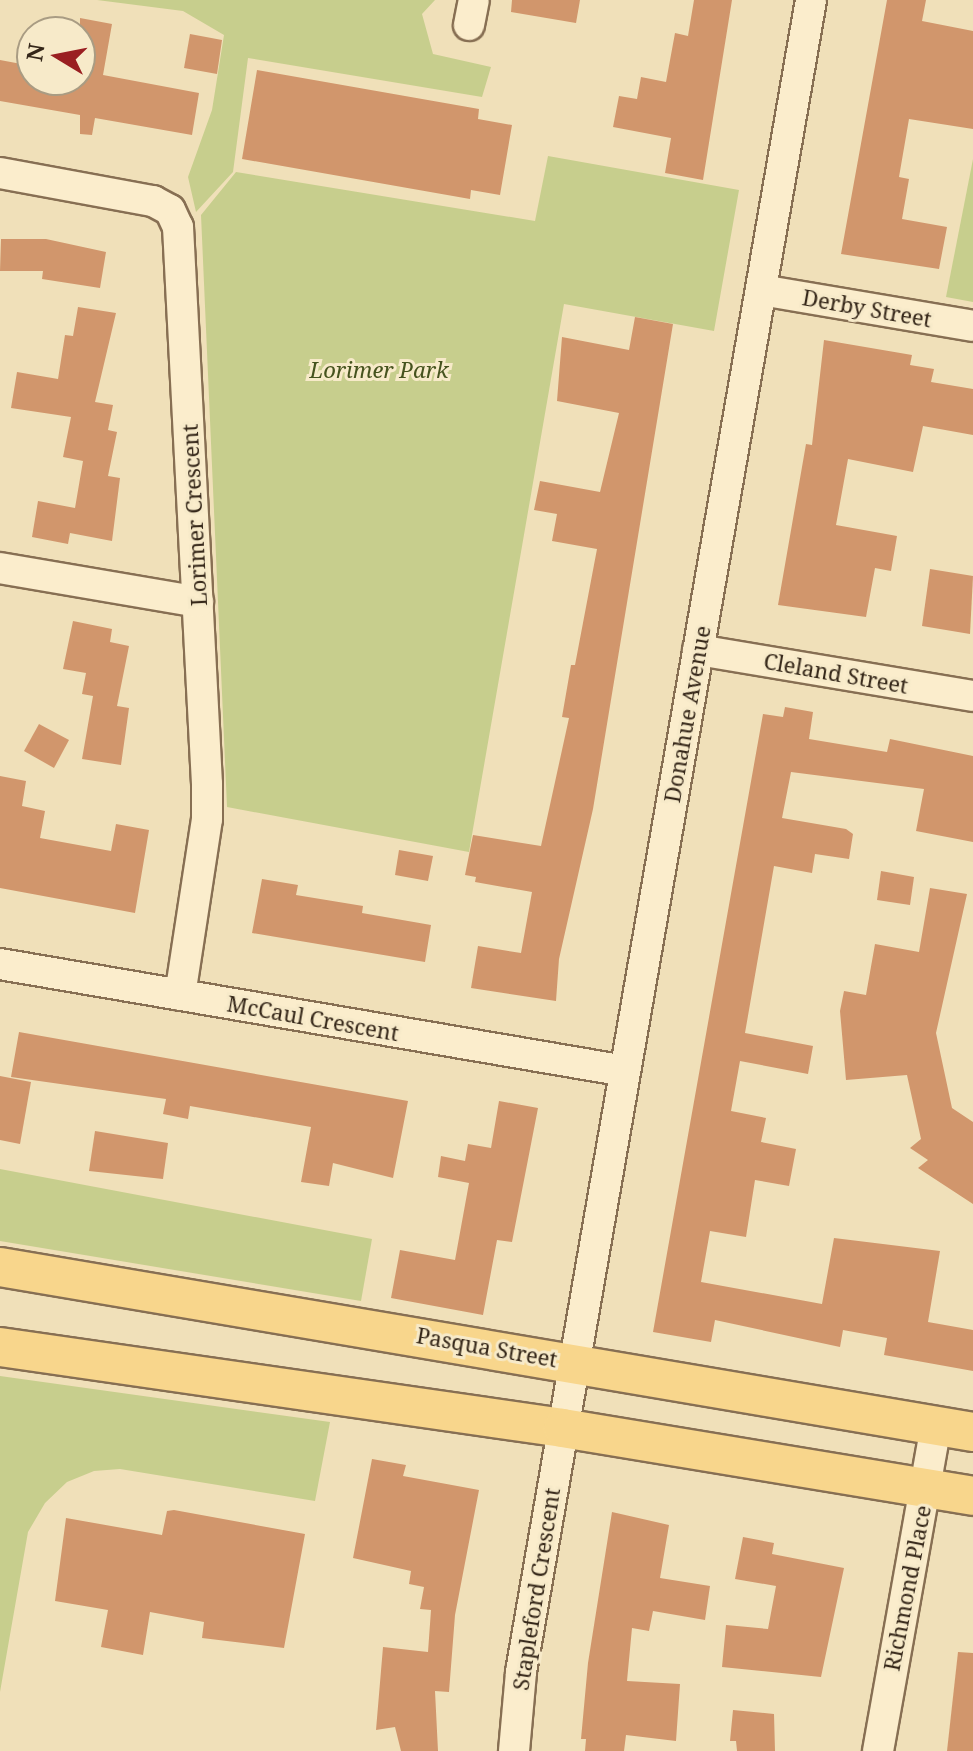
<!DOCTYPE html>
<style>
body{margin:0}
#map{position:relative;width:973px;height:1751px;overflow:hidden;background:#f0e0b9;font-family:"Noto Serif",serif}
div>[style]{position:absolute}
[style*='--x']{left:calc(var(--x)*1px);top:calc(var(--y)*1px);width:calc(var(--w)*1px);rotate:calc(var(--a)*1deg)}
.green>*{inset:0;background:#c7ce8d}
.building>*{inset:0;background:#d1966c}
.roads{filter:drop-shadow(2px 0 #876f53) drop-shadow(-2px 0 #876f53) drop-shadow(0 2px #876f53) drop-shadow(0 -2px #876f53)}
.minor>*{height:30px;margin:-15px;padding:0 15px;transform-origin:15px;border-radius:15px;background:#fbedcc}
.major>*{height:38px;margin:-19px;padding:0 19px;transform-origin:19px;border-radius:19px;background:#f8d68c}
span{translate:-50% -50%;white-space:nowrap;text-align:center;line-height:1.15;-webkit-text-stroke:6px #f7eac9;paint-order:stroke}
.street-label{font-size:22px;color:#352719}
.park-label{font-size:22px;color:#46531e;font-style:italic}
.north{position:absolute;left:16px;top:16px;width:80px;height:80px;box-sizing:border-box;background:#f7eac9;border:2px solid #a99c83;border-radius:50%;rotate:280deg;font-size:22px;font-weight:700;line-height:32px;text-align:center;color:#352719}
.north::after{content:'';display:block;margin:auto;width:28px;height:36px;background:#9a1f21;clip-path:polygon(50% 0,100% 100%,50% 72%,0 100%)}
</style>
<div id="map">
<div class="green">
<i style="clip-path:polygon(97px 0,435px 0,422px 14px,433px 54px,491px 67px,482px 97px,248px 58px,233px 172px,196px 212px,188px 177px,212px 110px,224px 35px,183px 11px)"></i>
<i style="clip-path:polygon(548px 156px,739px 190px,714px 331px,564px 304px,469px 852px,227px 807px,201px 215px,236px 172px,535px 221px)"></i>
<i style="clip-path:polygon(973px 159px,973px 302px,946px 297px)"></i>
<i style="clip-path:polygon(0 1169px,372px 1239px,361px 1301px,0 1241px)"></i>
<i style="clip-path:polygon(0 1376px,330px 1422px,315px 1501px,120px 1469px,94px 1471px,67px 1482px,45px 1503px,28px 1532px,0 1692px)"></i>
</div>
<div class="building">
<i style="clip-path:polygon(512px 0,580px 0,576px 23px,511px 12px)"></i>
<i style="clip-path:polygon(694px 0,732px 0,703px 180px,665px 173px,671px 138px,613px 127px,619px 96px,637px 99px,641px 77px,666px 82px,675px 33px,688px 36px)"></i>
<i style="clip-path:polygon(887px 0,926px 0,922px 21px,973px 31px,973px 129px,909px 119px,899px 177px,909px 179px,902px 219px,947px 227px,939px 269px,841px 254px)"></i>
<i style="clip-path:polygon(80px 18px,112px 24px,103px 75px,199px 93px,192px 135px,95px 118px,92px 135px,80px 134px,80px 115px,0 101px,0 60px,32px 66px,32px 80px,80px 80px)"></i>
<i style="clip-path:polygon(190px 34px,222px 40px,217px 74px,184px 68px)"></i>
<i style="clip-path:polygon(257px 70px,479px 109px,478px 119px,512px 125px,500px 195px,471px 190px,470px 199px,242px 159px)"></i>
<i style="clip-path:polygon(1px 239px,46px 239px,106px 252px,100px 288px,42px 279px,43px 271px,0 271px)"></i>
<i style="clip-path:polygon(78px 307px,116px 313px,95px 402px,113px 405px,108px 430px,117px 432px,108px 476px,120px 478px,112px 541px,70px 533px,68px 544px,32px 537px,38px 501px,75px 508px,83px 461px,63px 457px,71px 417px,11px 408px,17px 372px,58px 379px,65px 335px,73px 336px)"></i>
<i style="clip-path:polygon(635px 317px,673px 324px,593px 809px,559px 959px,556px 1001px,471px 988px,478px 946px,521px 953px,532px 892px,475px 882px,476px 877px,465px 875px,473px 835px,541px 846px,569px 718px,562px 717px,571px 665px,575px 665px,597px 549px,552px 541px,557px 514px,534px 510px,540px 481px,600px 492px,619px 413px,557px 401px,562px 337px,629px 350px)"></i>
<i style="clip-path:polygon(824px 340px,912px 355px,910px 365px,934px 369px,931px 382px,973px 389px,973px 435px,923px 426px,913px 472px,848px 459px,836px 525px,897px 536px,891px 571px,875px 568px,866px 617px,778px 605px,806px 444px,812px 445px)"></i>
<i style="clip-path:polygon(930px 569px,973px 576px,970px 634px,922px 626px)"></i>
<i style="clip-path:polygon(73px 621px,112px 629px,110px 642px,129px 646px,117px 706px,129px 708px,121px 765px,82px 759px,93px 696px,82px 694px,86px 673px,63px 669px)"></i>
<i style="clip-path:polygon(785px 707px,813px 712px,809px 739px,887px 752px,890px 739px,973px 756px,973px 842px,916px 831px,924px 789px,791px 772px,782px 818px,846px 829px,853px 834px,849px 859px,815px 854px,812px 873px,774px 866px,745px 1033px,813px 1046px,808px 1074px,740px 1061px,731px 1111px,766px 1118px,761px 1142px,796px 1149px,789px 1186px,755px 1180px,746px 1237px,710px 1231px,701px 1282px,822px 1304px,834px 1238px,940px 1251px,928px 1322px,973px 1330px,973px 1371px,884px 1355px,887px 1338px,843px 1330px,840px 1347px,715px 1320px,711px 1342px,653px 1332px,763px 714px,783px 717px)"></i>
<i style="clip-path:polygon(39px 724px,69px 740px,54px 768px,24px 751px)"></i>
<i style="clip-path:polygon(0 776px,26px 781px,22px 806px,45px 811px,40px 838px,111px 851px,116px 824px,149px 830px,135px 913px,0 888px)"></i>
<i style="clip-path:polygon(399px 850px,433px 856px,428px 881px,395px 875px)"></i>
<i style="clip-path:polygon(881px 871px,914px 877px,910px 905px,877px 900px)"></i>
<i style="clip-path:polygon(262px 879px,298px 885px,296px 895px,363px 906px,362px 913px,431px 925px,425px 962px,252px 933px)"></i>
<i style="clip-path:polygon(930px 888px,967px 894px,936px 1033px,952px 1108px,973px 1122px,973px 1204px,918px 1168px,928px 1160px,910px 1148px,921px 1139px,907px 1075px,846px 1080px,840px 1011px,844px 991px,866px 995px,875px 944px,919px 952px)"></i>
<i style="clip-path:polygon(19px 1032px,408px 1101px,393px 1178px,333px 1163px,329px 1186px,301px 1182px,311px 1127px,190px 1106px,188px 1119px,163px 1114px,166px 1099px,11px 1077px)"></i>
<i style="clip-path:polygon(0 1076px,31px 1082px,20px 1144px,0 1140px)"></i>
<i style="clip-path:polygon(499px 1101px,538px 1108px,512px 1242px,497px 1240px,483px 1315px,391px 1298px,400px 1250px,455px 1260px,469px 1183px,438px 1177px,441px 1156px,465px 1161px,468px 1144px,491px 1148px)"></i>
<i style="clip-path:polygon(95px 1131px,168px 1143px,163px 1179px,89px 1171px)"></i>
<i style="clip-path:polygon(372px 1459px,406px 1465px,403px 1476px,479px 1490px,455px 1615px,449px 1692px,435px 1691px,438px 1751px,401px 1751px,395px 1727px,376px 1730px,383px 1647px,428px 1652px,431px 1610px,420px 1609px,424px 1587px,409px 1584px,411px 1571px,353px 1558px)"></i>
<i style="clip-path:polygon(174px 1510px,305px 1534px,284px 1648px,202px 1638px,204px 1622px,150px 1612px,143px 1655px,101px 1647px,108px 1610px,55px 1601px,66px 1518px,162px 1535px,167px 1511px)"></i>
<i style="clip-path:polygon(612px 1512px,669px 1525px,660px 1578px,710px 1586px,705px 1620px,653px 1611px,649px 1631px,632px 1628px,627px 1681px,680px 1684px,676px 1741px,626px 1735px,624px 1751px,585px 1751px,586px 1739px,581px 1739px,588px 1663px)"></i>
<i style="clip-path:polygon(743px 1537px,774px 1543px,772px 1554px,844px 1568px,821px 1677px,722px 1667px,726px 1625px,768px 1629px,776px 1586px,735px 1579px)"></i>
<i style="clip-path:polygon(958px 1652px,973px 1653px,973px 1751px,947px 1751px)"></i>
<i style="clip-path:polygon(733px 1710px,774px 1714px,775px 1751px,737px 1751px,736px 1741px,730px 1741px)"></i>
</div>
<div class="roads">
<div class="minor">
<i style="--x:469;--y:25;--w:25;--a:-79"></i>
<i style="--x:0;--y:173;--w:156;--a:10.4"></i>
<i style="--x:153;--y:201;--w:19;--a:28"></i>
<i style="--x:170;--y:210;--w:19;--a:65"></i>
<i style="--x:178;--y:227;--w:558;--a:87.02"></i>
<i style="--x:207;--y:784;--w:35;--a:90"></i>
<i style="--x:207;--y:819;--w:178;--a:98.7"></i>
<i style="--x:761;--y:290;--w:215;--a:9.6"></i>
<i style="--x:0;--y:568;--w:201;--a:9.7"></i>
<i style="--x:698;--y:650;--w:279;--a:9.5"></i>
<i style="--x:0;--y:964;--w:634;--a:9.71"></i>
<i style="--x:514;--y:1751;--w:79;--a:-84.9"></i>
<i style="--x:521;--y:1672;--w:1697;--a:-80.16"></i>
<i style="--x:878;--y:1751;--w:330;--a:-79.9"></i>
</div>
<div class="major">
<i style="--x:0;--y:1267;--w:987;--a:9.62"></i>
<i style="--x:0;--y:1347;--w:569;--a:8.19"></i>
<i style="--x:563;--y:1428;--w:416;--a:9.4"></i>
</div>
</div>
<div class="street-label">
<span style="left:867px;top:308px;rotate:10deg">Derby Street</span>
<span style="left:194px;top:515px;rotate:-93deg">Lorimer Crescent</span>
<span style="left:836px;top:673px;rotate:10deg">Cleland Street</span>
<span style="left:687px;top:714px;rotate:-80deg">Donahue Avenue</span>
<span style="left:313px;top:1018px;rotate:10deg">McCaul Crescent</span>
<span style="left:487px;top:1347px;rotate:10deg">Pasqua Street</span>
<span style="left:907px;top:1588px;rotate:-79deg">Richmond Place</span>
<span style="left:536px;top:1589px;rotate:-81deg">Stapleford Crescent</span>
</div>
<div class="park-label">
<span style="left:379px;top:370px">Lorimer Park</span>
</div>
<div class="north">N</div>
</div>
